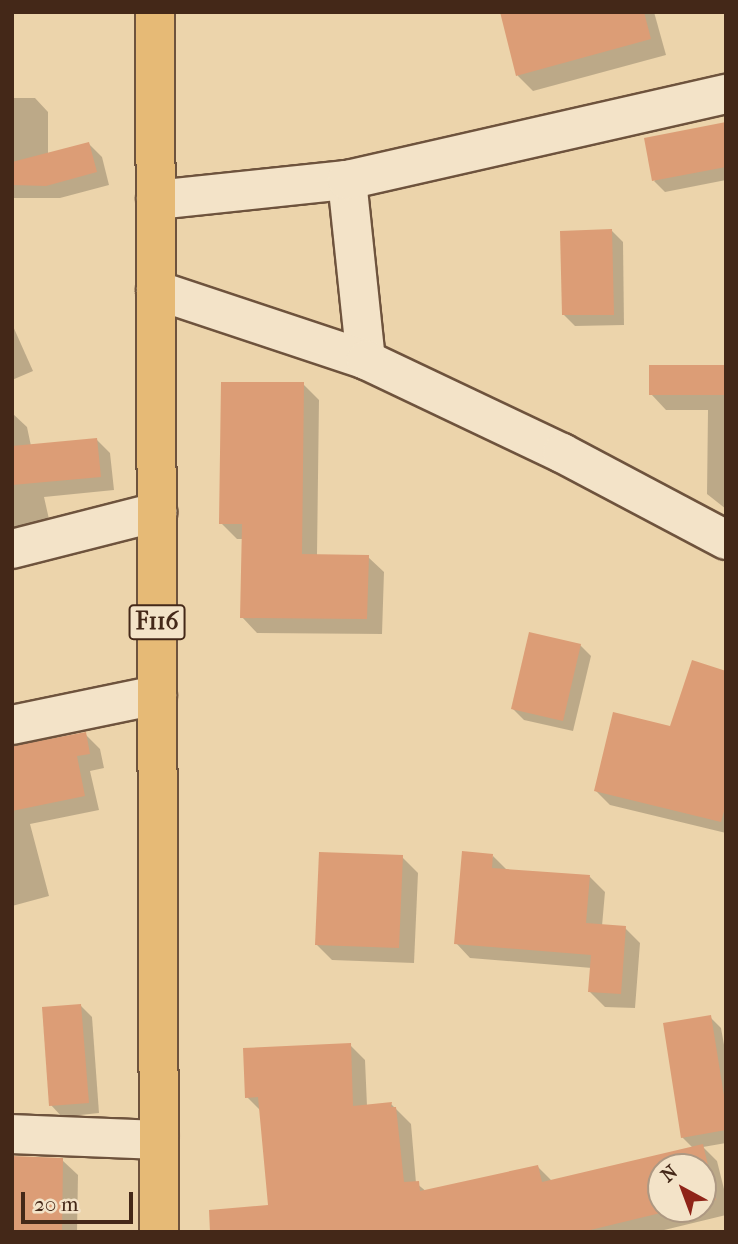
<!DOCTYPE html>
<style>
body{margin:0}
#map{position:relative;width:738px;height:1244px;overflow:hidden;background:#ecd4ab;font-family:"IM FELL French Canon",serif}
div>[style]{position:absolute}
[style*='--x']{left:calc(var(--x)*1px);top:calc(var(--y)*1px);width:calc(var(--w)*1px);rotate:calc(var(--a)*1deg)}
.shadow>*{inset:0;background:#0003}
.building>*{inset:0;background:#dc9d76}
.roads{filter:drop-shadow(2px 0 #6e533d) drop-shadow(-2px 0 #6e533d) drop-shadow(0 2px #6e533d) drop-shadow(0 -2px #6e533d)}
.minor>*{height:38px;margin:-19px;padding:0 19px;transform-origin:19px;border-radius:19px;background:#f3e3c8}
.major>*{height:38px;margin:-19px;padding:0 19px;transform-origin:19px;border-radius:19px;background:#e6ba76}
span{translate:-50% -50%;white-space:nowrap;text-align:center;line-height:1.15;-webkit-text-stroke:5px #f3e3c8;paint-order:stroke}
.shield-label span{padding:2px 5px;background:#f3e3c8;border:2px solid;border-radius:5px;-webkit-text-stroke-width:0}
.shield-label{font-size:24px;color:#442818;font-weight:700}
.frame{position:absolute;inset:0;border:14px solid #442818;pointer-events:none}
.north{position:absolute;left:647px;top:1153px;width:70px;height:70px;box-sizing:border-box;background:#f3e3c8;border:2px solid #ad9882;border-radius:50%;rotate:319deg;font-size:19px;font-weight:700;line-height:28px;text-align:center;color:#442818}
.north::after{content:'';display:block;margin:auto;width:24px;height:32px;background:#8f2418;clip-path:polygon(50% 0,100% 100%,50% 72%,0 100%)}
.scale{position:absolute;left:21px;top:1192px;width:112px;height:32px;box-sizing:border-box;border:4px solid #442818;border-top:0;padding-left:9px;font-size:21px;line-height:24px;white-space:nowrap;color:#442818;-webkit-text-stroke:5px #f3e3c8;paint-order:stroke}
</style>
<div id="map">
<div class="shadow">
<i style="clip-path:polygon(501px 12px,654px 12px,666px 55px,533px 91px,518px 76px)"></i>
<i style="clip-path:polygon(12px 98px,35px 98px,48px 112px,48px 154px,89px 144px,102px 157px,109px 185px,60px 198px,12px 198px)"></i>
<i style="clip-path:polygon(726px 124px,726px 180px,665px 192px,654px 181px)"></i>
<i style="clip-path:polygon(612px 231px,623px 242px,624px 325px,575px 326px,564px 315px)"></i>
<i style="clip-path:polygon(12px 324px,33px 371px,12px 380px)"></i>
<i style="clip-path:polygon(726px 369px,726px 509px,707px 494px,708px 410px,666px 410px,651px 394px)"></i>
<i style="clip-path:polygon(303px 384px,319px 400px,317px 556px,368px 557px,384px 572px,382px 634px,257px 633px,242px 617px,243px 539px,237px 539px,221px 523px)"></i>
<i style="clip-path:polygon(12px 413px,27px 427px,31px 446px,96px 439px,110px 453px,114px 490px,44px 497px,51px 528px,12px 538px)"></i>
<i style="clip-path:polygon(580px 645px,591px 656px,573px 731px,524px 720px,513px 709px)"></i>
<i style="clip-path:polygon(726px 673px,726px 833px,610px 805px,596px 791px,672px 728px)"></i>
<i style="clip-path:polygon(85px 734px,100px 749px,104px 768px,90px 771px,99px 810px,30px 824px,49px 896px,12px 906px,12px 748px)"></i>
<i style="clip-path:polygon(493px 856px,508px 871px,590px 877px,605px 892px,602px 926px,625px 928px,640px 943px,635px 1008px,605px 1007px,590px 992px,592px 968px,470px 958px,456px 943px)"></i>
<i style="clip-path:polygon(402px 857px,418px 873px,414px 963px,332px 960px,316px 944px)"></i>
<i style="clip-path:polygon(81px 1006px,92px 1017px,99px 1113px,62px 1117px,51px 1105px)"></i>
<i style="clip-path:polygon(evenodd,710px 1017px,721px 1028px,726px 1056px,726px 1143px,703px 1147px,717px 1161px,726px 1197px,726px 1215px,656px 1232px,223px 1232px,270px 1206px,261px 1111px,247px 1097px,350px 1045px,365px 1060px,367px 1106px,391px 1104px,411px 1124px,416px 1183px,427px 1192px,538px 1167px,552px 1181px,693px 1148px,682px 1137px,710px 1017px,661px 1167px,703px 1167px,703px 1209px,661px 1209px,661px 1167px)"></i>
<i style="clip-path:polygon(62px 1160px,78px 1175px,77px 1232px,12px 1232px)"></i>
</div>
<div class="building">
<i style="clip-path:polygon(500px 12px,644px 12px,651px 39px,516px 76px)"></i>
<i style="clip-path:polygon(726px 122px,726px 167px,652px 181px,644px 138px)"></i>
<i style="clip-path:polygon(89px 142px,97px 172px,46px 186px,12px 185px,12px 162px)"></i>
<i style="clip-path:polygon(612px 229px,614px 315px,562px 315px,560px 231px)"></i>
<i style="clip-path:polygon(649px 365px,726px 365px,726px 395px,649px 395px)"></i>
<i style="clip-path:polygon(221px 382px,304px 382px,302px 554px,369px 555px,367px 619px,240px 618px,242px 524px,219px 524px)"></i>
<i style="clip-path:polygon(97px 438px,101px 477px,12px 485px,12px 446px)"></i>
<i style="clip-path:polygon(529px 632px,581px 644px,563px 721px,511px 709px)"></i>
<i style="clip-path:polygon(692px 660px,726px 671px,726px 804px,721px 822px,594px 791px,613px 712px,670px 726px)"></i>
<i style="clip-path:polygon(86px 732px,90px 754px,77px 756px,85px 796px,12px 811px,12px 746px)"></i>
<i style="clip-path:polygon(462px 851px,493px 854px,492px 868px,590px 875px,586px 923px,626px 926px,621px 994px,588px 992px,591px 955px,454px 944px)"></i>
<i style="clip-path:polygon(319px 852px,403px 855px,399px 948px,315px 945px)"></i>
<i style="clip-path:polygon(81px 1004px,89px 1103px,49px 1106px,42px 1007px)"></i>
<i style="clip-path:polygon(711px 1015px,726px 1108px,726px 1130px,681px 1138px,663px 1023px)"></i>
<i style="clip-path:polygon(351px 1043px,353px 1106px,392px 1102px,391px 1107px,396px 1107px,404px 1182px,419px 1181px,420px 1191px,538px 1165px,542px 1182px,703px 1144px,716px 1200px,703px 1203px,703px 1167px,661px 1167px,661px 1209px,677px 1209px,582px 1232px,210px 1232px,209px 1210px,268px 1205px,258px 1097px,245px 1098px,243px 1048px)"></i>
<i style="clip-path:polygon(12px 1156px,63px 1158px,62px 1232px,12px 1232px)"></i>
</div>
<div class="roads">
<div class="minor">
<i style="--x:347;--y:180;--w:181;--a:84"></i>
<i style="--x:156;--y:200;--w:192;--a:-6"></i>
<i style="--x:347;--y:180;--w:389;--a:-12.8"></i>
<i style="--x:156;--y:290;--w:221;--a:18.4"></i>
<i style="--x:366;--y:360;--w:217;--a:25.4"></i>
<i style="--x:562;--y:453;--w:186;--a:27.9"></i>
<i style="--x:12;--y:549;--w:150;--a:-14.3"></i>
<i style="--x:12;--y:725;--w:148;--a:-11.7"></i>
<i style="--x:12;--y:1134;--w:147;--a:2.3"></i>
</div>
<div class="major">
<i style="--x:155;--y:12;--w:1220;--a:89.81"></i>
</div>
</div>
<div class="shield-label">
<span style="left:157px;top:622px">F116</span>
</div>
<div class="frame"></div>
<div class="north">N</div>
<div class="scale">20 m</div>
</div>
